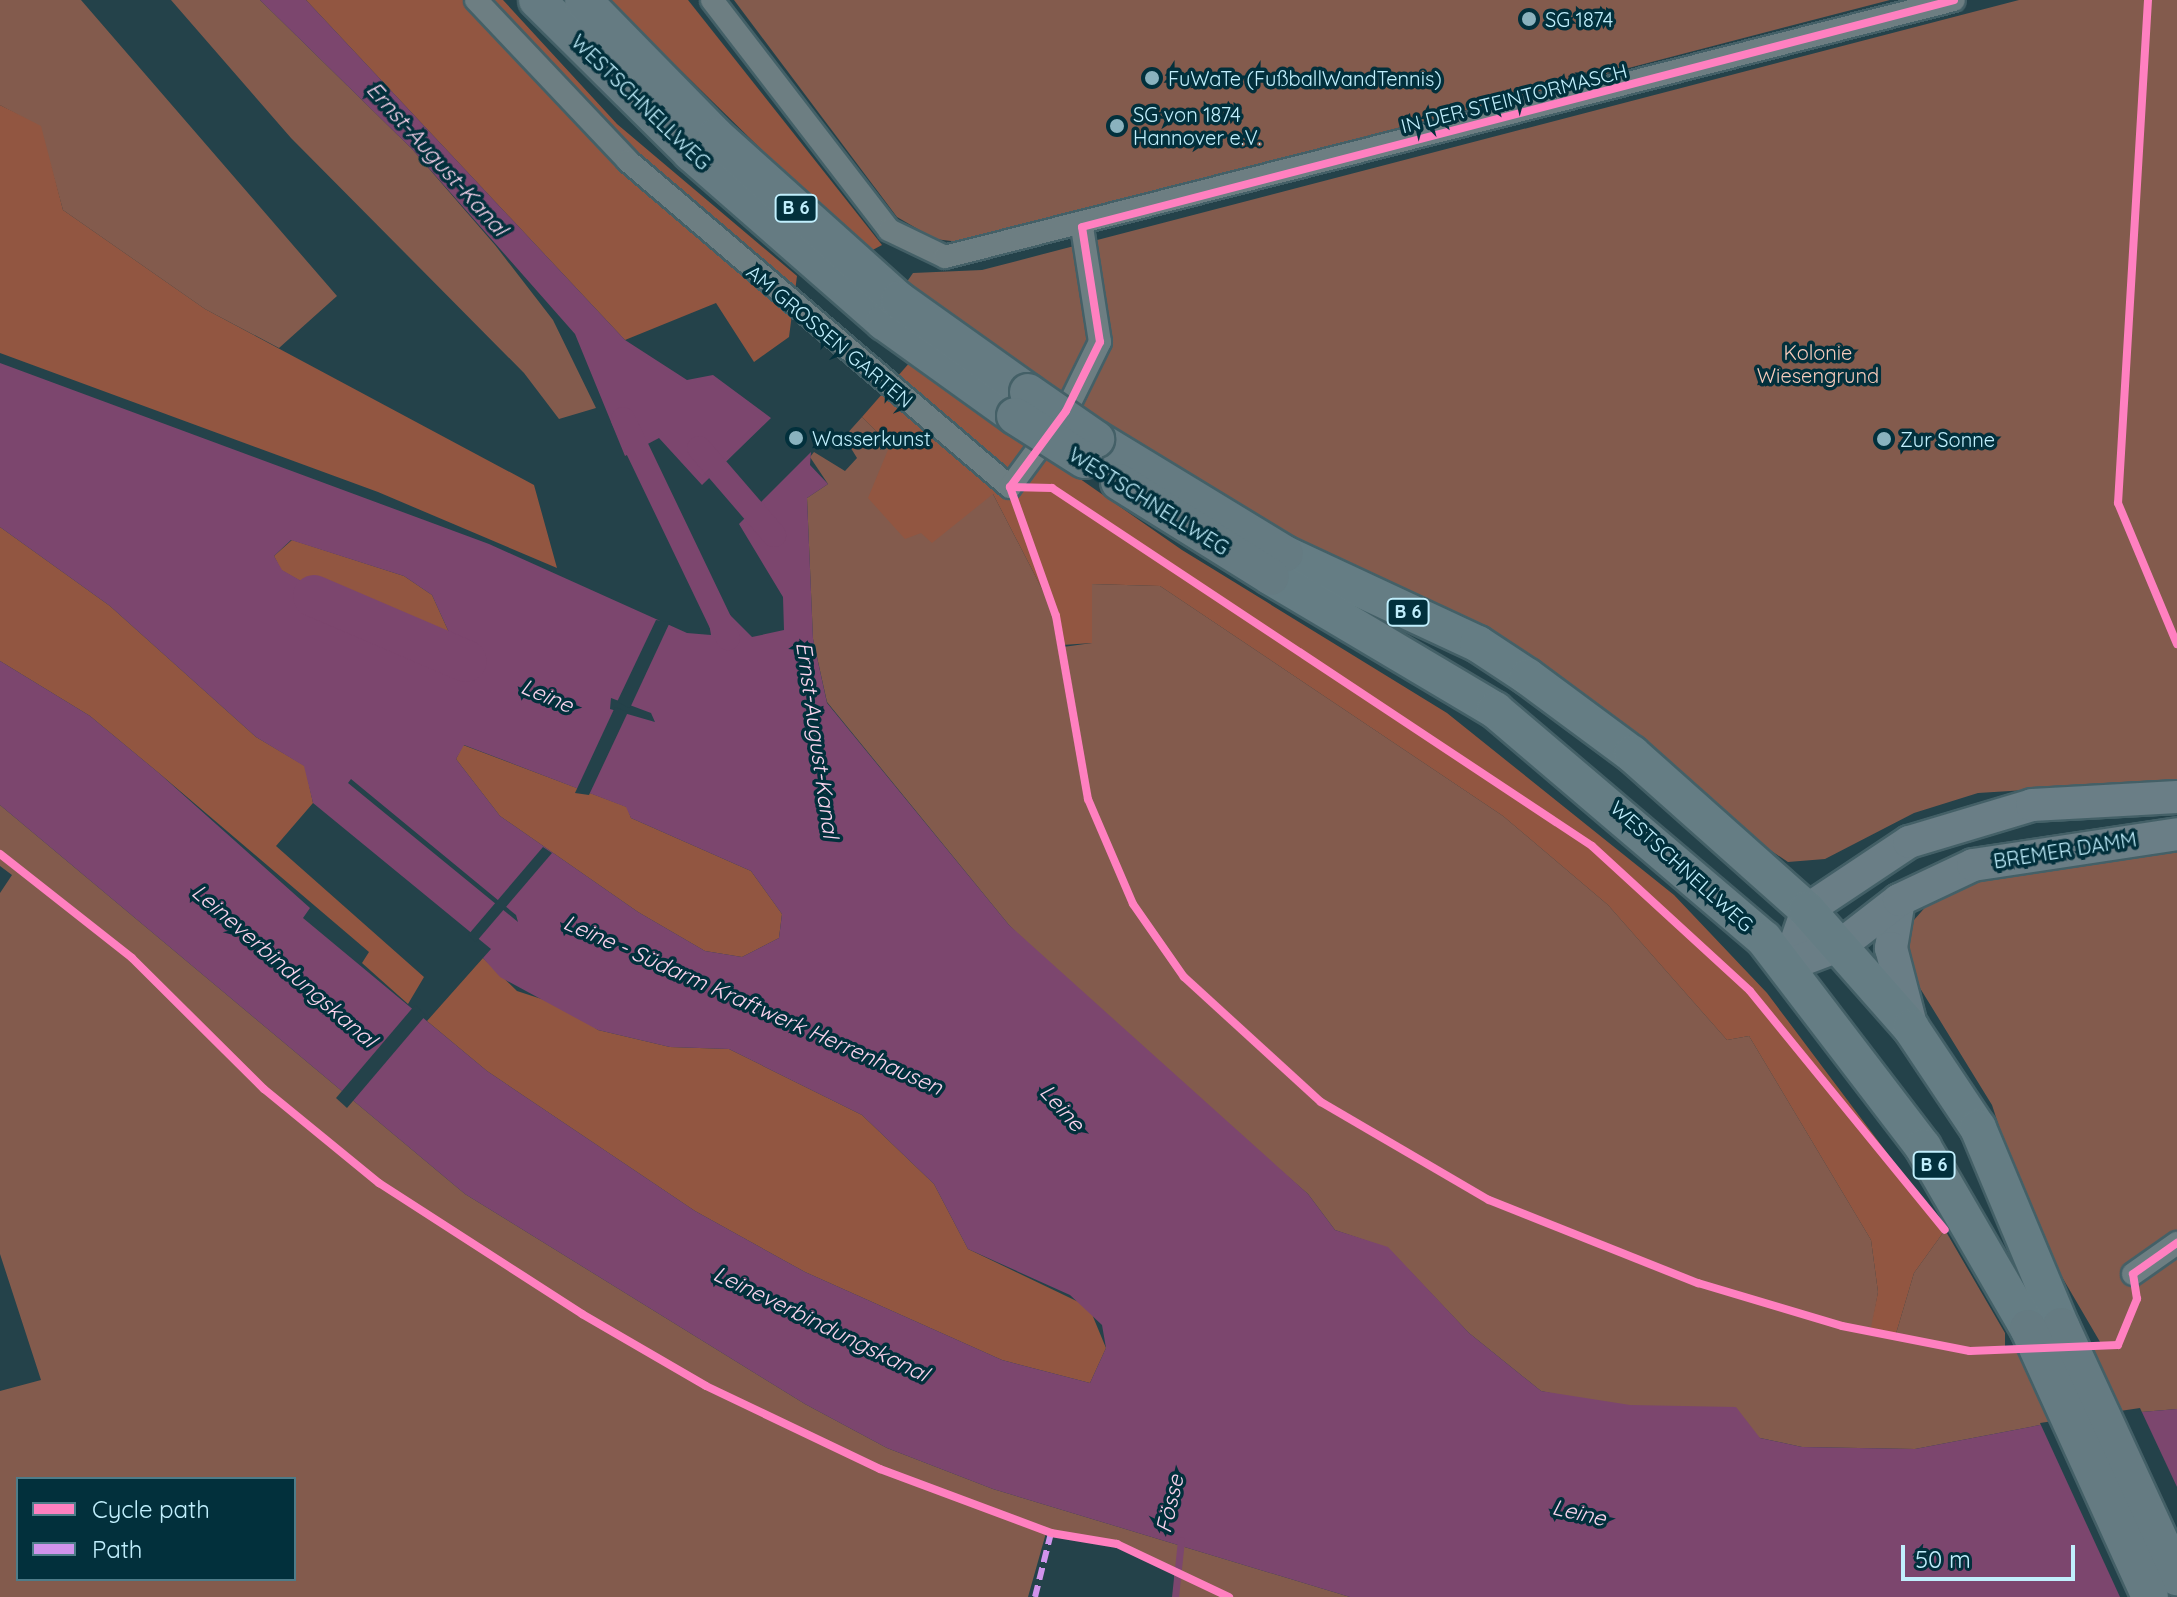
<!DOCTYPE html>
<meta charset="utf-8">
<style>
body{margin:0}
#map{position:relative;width:2177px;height:1597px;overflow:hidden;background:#24424a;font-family:Quicksand,sans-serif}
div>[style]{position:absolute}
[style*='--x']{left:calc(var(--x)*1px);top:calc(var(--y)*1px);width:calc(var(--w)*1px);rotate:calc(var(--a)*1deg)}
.green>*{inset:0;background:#835b4d}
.forest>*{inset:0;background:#925641}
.water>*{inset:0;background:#7c466e}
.pier>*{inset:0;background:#24424a}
.stream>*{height:7px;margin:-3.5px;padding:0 3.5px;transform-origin:3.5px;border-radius:3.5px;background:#7c466e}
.canal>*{height:24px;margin:-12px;padding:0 12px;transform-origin:12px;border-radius:12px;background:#7c466e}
.river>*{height:42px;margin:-21px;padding:0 21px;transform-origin:21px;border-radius:21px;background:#7c466e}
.roads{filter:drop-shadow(2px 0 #446067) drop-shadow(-2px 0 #446067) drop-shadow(0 2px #446067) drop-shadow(0 -2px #446067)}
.minor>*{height:22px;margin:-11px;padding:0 11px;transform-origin:11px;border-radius:11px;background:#6d7e82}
.secondary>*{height:32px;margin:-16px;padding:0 16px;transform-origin:16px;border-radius:16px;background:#6a7e86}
.primary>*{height:36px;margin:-18px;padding:0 18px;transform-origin:18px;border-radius:18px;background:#657d84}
.trunk>*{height:36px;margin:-18px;padding:0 18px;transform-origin:18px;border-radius:18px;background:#657b82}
.bridges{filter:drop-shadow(2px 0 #446067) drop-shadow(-2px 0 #446067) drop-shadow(0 2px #446067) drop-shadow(0 -2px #446067)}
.trunk-bridge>*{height:36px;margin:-18px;padding:0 18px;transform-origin:18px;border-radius:18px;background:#657b82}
.quiet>*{height:6px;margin-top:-3px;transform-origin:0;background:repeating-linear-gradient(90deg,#d193ec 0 12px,transparent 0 18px)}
.cycleway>*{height:8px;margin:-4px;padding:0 4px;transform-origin:4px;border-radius:4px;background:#ff80c0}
.dots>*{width:22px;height:22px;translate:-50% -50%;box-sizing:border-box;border:4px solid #02303c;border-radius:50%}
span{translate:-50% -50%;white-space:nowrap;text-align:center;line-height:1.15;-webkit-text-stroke:7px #02303c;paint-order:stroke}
.shield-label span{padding:2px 6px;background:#02303c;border:2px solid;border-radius:6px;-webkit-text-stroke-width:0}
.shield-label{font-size:18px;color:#c1effd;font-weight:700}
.poi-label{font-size:20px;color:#c1effd}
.left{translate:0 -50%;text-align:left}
.street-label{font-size:20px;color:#c1effd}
.park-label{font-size:20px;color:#f7cbbc}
.water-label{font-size:22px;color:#fad4ed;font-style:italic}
.legend{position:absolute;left:16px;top:1477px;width:280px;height:104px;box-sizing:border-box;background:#02303c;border:2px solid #4e7c89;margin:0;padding:10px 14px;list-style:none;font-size:24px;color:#c1effd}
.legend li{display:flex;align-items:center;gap:16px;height:40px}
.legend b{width:40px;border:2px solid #4e7c89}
.scale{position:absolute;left:1901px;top:1545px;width:174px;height:36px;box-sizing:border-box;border:4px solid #c1effd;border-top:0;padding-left:10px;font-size:24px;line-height:28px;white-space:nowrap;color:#c1effd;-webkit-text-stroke:6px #02303c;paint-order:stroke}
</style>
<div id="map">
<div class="green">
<i style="clip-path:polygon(0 0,81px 0,337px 296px,279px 348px,205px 309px,63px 210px,40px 127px,0 105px)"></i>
<i style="clip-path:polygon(171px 0,260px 0,412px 149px,495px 245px,553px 320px,596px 408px,559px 419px,524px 373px,291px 138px)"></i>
<i style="clip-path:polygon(734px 0,1890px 0,959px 242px,935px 239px,897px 217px)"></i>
<i style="clip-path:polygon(2019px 0,2177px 0,2177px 781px,1978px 793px,1914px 813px,1825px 859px,1788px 862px,1347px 567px,1144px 452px,904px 286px,913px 273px,982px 270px)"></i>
<i style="clip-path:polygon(862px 417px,890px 445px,993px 494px,1056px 616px,1063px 647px,1092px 643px,1091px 584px,1160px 586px,1503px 816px,1608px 905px,1727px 1040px,1749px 1036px,1871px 1240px,1878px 1292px,1871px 1332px,1895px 1337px,1914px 1273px,1945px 1230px,2005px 1333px,2005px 1351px,2103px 1347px,2031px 1224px,1992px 1105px,1907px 967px,1906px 929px,1936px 895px,1971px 880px,2177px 848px,2177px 1409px,2082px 1417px,1915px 1449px,1802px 1447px,1541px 1391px,1469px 1333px,1388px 1248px,1335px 1230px,1308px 1194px,1090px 1004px,1009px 925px,827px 702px,813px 639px,807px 498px,828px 484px,810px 457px,814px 452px,845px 471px,857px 458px,844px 437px)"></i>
<i style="clip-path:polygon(evenodd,0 805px,465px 1194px,805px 1404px,887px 1448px,993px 1489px,1350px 1597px,1175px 1597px,1174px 1568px,1117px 1544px,1046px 1533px,1028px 1597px,0 1597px,0 1391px,41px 1380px,0 1254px,0 893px,12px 875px,0 866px,0 805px,18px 1479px,294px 1479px,294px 1579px,18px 1579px,18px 1479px)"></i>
</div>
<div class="forest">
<i style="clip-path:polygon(306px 0,503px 0,617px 124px,797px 276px,789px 337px,754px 362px,716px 303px,625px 340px)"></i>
<i style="clip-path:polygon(609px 0,688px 0,882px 245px,867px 253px)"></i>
<i style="clip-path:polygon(0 105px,41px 126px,63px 210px,205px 309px,534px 485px,557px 568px,378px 492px,0 353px)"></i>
<i style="clip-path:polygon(911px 361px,1182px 550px,1447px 713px,1674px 895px,1767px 993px,1945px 1230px,1914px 1273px,1895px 1337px,1870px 1332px,1878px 1292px,1871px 1240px,1749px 1036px,1727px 1040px,1608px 905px,1503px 816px,1160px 586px,1092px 584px,1092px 643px,1062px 645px,1056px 616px,993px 494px,932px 543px,921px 533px,905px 539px,868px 498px,890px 445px,862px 417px)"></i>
<i style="clip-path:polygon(0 527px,110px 606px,256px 737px,305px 766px,313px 803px,276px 846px,424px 977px,408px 1004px,362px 963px,369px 952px,160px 774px,90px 716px,0 661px)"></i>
<i style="clip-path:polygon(292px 540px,404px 576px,432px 595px,452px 639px,396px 635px,281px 570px,274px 556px)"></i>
<i style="clip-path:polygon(463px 745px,627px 807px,631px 818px,751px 871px,782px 914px,779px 938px,742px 957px,705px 951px,638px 912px,500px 816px,456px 759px)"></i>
<i style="clip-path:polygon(483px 958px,517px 991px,566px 1007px,598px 1030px,670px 1047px,729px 1049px,862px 1115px,934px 1184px,968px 1249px,1089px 1307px,1106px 1348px,1090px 1383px,1002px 1360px,805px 1272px,695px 1211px,487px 1071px,427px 1021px)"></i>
</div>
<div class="water">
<i style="clip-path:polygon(260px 0,306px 0,625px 340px,687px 380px,713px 375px,771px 418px,702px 485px,659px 438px,625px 456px,575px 334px,412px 149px)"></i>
<i style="clip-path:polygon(evenodd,0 363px,489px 544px,687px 633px,711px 635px,707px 611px,721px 606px,752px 637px,784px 630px,783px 597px,739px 524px,811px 452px,810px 465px,828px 484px,807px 498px,813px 639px,827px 703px,1009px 925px,1308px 1194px,1335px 1230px,1388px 1247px,1469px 1333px,1541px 1391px,1630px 1405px,1736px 1407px,1760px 1438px,1802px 1447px,1915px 1449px,2082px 1417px,2177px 1409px,2177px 1597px,1350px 1597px,993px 1489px,887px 1448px,805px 1404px,465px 1194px,0 805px,0 661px,90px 716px,160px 774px,310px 908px,303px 918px,487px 1071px,695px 1211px,805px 1272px,1002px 1360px,1090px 1383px,1106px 1348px,1102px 1325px,1070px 1295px,968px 1249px,934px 1184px,862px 1115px,729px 1049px,670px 1047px,598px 1030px,500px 977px,483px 958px,491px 949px,313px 803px,304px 766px,256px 737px,110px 606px,0 527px,0 363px,291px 540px,404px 576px,432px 595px,452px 639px,396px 635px,282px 570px,274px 556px,291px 540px,0 363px,611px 698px,651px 713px,655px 722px,610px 709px,611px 698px,0 363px,464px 745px,626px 807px,631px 818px,751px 871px,782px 914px,779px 938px,742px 957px,705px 951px,638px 912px,500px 816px,456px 759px,464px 745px,0 363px,351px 779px,516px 915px,518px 922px,348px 783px,351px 779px)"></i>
</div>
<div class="pier">
<i style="clip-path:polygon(656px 620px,670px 622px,630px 708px,617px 702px)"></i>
<i style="clip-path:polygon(615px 707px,628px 712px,589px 795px,575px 793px)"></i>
<i style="clip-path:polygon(543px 847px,552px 853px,476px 942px,468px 935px)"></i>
<i style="clip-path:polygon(415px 1005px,426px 1015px,347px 1108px,336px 1098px)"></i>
<i style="clip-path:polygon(2140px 1408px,2177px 1487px,2177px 1597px,2120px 1597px,2040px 1423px)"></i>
</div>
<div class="stream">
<i style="--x:1175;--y:1597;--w:57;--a:-84"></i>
</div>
<div class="canal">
<i style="--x:623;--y:419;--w:243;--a:64.4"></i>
<i style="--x:699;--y:448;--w:115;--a:49.2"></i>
</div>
<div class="river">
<i style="--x:314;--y:596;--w:165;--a:23.2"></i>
</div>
<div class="roads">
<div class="minor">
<i style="--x:476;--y:0;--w:221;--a:46.6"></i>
<i style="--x:628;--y:161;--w:502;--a:40.48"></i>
<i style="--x:1010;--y:487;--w:94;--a:-53.6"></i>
<i style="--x:1066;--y:411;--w:77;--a:-63.8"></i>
<i style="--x:1100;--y:342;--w:116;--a:-98.9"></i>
<i style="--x:712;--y:0;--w:290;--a:52.4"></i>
<i style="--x:889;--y:230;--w:62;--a:25.7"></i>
<i style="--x:945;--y:257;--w:1041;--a:-14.29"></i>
<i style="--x:2133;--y:1274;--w:54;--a:-35.2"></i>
</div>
<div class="secondary">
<i style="--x:1899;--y:900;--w:49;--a:99.5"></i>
<i style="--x:1891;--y:948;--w:80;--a:75.4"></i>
<i style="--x:1788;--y:965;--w:58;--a:-70.9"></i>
<i style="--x:1807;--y:910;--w:123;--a:-33.7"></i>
<i style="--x:1909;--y:842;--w:128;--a:-16.7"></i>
<i style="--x:2032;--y:805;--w:145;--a:-3.2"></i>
<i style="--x:1788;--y:965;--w:57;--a:-20.7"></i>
<i style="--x:1841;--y:945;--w:73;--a:-37.8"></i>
<i style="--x:1899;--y:900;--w:82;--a:-25.3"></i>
<i style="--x:1973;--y:865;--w:206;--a:-8.6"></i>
</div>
<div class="primary">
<i style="--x:1285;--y:554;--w:213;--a:25"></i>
<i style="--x:1478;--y:644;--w:60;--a:33.4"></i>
<i style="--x:1528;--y:677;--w:129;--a:36.5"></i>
<i style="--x:1632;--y:754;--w:234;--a:41.7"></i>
<i style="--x:1807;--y:910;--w:157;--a:48.6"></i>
<i style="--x:1911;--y:1028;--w:120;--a:56.2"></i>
<i style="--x:1978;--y:1128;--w:215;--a:67.3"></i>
<i style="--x:1271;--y:577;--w:261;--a:30.7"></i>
<i style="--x:1495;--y:710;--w:353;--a:40.4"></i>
<i style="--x:1764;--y:939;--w:262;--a:52.6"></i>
<i style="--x:1923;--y:1147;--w:209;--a:59.9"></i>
</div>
<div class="trunk">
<i style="--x:537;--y:0;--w:217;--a:44.8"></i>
<i style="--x:691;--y:153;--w:257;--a:41.2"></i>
<i style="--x:884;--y:322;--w:161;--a:35.7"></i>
<i style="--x:583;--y:0;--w:190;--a:45.6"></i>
<i style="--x:716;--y:136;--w:246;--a:41.9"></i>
<i style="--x:899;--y:300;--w:158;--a:35.5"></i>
<i style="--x:1096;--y:439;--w:221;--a:31.3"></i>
<i style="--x:1119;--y:482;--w:179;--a:32"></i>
<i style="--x:2061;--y:1326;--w:277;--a:65.2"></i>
<i style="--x:2028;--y:1328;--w:295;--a:65.6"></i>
</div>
</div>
<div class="bridges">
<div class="trunk-bridge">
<i style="--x:1028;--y:392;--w:83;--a:34.7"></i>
<i style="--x:1015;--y:416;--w:82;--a:32.5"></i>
</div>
</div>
<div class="quiet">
<i style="--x:1035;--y:1597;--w:66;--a:-76"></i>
</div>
<div class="cycleway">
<i style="--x:2148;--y:0;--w:504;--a:93.41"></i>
<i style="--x:2118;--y:503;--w:153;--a:67.3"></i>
<i style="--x:1010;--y:487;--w:137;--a:70.4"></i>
<i style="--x:1056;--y:616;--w:186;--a:80.1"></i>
<i style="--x:1088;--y:799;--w:114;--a:66.8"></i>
<i style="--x:1133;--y:904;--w:89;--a:55.1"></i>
<i style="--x:1184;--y:977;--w:185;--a:42.4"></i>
<i style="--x:1321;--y:1102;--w:194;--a:30.3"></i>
<i style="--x:1489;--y:1200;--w:225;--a:21.7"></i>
<i style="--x:1698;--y:1283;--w:150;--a:16.6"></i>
<i style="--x:1842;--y:1326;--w:130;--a:11.1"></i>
<i style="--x:1970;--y:1351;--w:148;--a:-2.3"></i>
<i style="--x:2118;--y:1345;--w:50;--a:-67.6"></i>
<i style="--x:2137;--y:1299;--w:25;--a:-99"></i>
<i style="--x:2133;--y:1274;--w:54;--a:-35.2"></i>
<i style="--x:1010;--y:487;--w:42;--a:1.4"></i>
<i style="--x:1052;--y:488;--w:648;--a:33.54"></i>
<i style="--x:1592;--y:846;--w:214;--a:42.5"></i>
<i style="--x:1750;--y:991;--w:308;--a:50.8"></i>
<i style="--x:1010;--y:487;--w:94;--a:-53.6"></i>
<i style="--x:1066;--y:411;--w:77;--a:-63.8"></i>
<i style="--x:1100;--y:342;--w:116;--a:-98.9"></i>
<i style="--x:1082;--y:227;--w:901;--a:-14.59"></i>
<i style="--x:0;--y:854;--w:168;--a:38.2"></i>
<i style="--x:132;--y:958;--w:186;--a:44.8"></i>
<i style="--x:264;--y:1089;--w:149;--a:39.3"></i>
<i style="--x:379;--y:1183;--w:242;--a:32.8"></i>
<i style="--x:582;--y:1314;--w:143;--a:30.1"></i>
<i style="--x:706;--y:1386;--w:193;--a:25.5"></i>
<i style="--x:880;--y:1469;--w:183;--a:20.5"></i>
<i style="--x:1051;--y:1533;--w:67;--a:9.5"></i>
<i style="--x:1117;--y:1544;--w:124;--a:25.3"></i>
</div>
<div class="dots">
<i style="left:1529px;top:19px;background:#8ab2be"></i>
<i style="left:1152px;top:78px;background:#8ab2be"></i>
<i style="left:1117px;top:126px;background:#8ab2be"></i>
<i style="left:796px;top:438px;background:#8ab2be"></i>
<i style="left:1884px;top:439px;background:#8ab2be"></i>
</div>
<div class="shield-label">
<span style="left:796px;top:208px">B 6</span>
<span style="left:1408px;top:612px">B 6</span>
<span style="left:1934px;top:1165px">B 6</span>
</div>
<div class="poi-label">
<span class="left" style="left:1545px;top:19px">SG 1874</span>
<span class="left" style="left:1168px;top:78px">FuWaTe (FußballWandTennis)</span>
<span class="left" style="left:1133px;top:126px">SG von 1874<br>Hannover e.V.</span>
<span class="left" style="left:812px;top:438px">Wasserkunst</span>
<span class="left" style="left:1900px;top:439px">Zur Sonne</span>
</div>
<div class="street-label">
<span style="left:1514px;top:98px;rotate:-14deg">IN DER STEINTORMASCH</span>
<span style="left:641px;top:102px;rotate:44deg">WESTSCHNELLWEG</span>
<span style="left:830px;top:336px;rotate:40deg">AM GROSSEN GARTEN</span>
<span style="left:1149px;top:501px;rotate:32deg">WESTSCHNELLWEG</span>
<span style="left:2065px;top:850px;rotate:-9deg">BREMER DAMM</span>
<span style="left:1682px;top:866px;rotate:42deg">WESTSCHNELLWEG</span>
</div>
<div class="park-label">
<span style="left:1818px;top:364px">Kolonie<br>Wiesengrund</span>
</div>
<div class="water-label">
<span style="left:437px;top:159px;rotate:48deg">Ernst-August-Kanal</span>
<span style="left:547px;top:696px;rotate:23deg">Leine</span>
<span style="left:817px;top:740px;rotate:82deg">Ernst-August-Kanal</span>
<span style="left:284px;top:966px;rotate:41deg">Leineverbindungskanal</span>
<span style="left:753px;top:1005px;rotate:24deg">Leine - Südarm Kraftwerk Herrenhausen</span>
<span style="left:1062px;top:1108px;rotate:48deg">Leine</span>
<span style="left:821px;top:1324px;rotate:26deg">Leineverbindungskanal</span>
<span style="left:1170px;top:1504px;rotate:-77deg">Fösse</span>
<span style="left:1579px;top:1513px;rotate:13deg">Leine</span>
</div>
<ul class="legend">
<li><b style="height:10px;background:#ff80c0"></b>Cycle path</li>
<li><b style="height:10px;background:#d193ec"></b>Path</li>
</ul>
<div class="scale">50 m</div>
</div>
